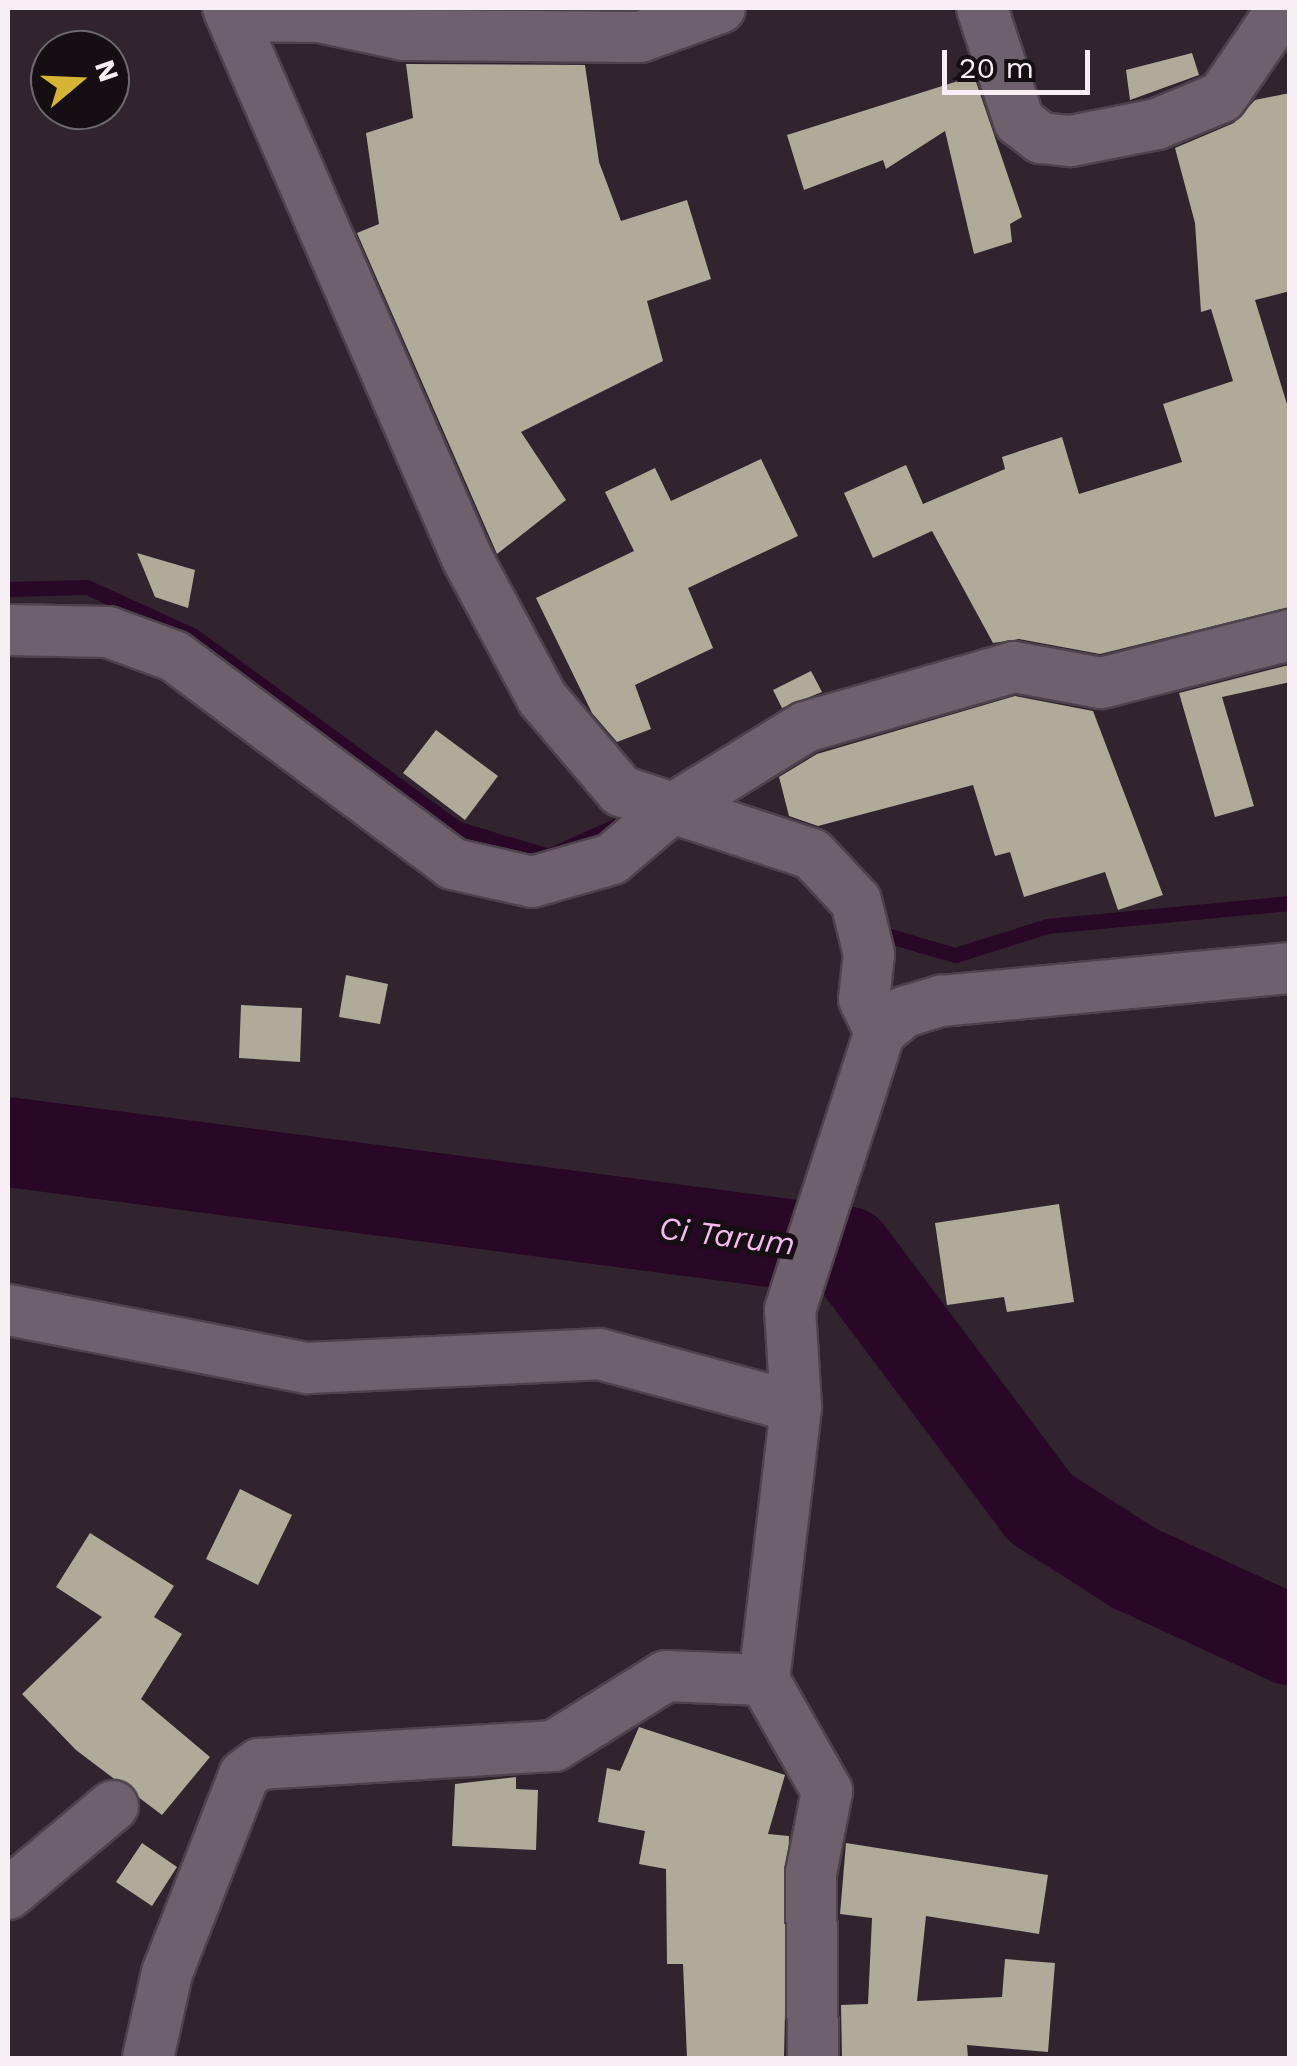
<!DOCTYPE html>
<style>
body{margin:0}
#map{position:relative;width:1297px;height:2066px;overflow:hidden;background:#31242f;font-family:"Work Sans",sans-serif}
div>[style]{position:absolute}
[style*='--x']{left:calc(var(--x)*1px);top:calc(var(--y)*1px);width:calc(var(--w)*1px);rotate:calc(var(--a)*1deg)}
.stream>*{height:15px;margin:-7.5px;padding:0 7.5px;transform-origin:7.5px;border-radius:7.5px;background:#290727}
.river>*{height:90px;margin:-45px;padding:0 45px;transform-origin:45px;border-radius:45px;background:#290727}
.building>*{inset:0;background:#b0ab98}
.roads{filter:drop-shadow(2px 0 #4e434d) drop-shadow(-2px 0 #4e434d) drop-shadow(0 2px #4e434d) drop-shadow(0 -2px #4e434d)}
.minor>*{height:50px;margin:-25px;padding:0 25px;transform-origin:25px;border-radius:25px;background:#6f606d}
span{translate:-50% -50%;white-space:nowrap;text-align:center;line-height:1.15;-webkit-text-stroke:10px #150f14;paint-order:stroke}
.water-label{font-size:32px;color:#f8b8f0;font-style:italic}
.frame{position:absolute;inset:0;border:10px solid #f7eef6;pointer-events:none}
.north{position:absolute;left:30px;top:30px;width:100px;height:100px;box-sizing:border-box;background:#150f14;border:2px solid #6f686e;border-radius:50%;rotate:71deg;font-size:28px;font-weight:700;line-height:40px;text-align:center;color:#f7eef6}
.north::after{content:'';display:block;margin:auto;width:35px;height:45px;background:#d7b434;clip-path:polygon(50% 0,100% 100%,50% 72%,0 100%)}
.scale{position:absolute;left:942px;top:50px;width:148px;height:45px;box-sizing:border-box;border:5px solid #f7eef6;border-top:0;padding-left:12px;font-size:30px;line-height:35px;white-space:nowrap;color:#f7eef6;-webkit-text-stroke:8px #150f14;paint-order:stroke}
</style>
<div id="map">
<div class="stream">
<i style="--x:8;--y:589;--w:79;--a:-1.5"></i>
<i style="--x:87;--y:587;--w:118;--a:24.6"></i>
<i style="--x:194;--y:636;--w:325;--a:36.2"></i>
<i style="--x:456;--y:828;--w:96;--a:16.9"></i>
<i style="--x:548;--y:856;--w:83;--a:-24.1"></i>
<i style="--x:872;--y:931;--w:86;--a:16.1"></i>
<i style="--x:955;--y:955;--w:96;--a:-17.5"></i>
<i style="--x:1047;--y:926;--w:244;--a:-5.4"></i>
</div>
<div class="river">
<i style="--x:8;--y:1142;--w:847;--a:7.46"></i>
<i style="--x:848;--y:1252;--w:320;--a:53.1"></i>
<i style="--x:1040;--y:1508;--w:112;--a:32.6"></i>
<i style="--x:1134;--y:1568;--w:172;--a:24.8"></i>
</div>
<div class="building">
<i style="clip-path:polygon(1192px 53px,1199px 75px,1130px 100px,1126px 70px)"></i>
<i style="clip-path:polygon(406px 64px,585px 65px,599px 162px,621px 221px,687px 200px,711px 279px,647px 301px,663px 361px,521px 432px,566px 500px,497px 554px,357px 233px,379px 224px,366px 133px,413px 118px)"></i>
<i style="clip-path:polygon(974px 76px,1022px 217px,1010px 224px,1012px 242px,974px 254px,945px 131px,886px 169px,883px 160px,804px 190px,787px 135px)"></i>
<i style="clip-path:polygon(1290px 93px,1290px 291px,1255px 300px,1290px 414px,1290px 607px,1100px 654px,1019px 639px,993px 643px,932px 531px,873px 558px,844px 493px,906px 465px,923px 504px,1005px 469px,1002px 457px,1062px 437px,1079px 494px,1182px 462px,1163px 404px,1233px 381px,1211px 309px,1201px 312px,1195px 223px,1175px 148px,1234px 123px,1255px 100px)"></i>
<i style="clip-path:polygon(761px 459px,798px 536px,688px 588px,713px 648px,635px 685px,651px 729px,617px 742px,592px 713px,536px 598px,634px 551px,605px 492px,655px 468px,671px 501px)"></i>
<i style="clip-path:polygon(137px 553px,195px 570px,188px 608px,155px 597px)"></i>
<i style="clip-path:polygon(1289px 665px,1290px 682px,1222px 697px,1254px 806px,1215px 817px,1179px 693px)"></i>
<i style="clip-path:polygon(811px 671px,822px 692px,782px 708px,773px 690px)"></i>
<i style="clip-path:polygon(1015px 696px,1093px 711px,1163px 895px,1118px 910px,1105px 872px,1024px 897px,1010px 852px,995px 856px,973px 785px,818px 826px,789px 816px,779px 777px,817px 754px)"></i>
<i style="clip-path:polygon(436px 730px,498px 776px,465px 820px,403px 773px)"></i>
<i style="clip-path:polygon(346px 975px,388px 984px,380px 1024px,339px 1017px)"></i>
<i style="clip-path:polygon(241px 1005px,302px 1008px,300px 1062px,239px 1058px)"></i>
<i style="clip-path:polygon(1059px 1204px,1074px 1302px,1007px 1312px,1004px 1297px,947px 1305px,935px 1223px)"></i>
<i style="clip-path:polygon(240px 1489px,292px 1515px,258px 1585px,206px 1559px)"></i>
<i style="clip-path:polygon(90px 1533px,174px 1586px,154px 1617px,182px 1634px,141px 1699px,210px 1757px,162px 1815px,76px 1750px,22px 1694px,102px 1617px,56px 1587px)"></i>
<i style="clip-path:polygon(639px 1727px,785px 1775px,768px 1834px,789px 1836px,784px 2058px,687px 2058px,683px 1964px,667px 1964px,666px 1869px,639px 1864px,645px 1831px,598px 1822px,607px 1768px,620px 1771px)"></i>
<i style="clip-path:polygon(516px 1777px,516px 1789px,538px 1790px,536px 1850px,452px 1846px,455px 1784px)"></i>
<i style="clip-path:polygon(142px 1843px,177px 1867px,152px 1906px,116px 1882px)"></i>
<i style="clip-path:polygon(846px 1843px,1048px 1875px,1039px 1934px,926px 1916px,917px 2001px,1002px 1997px,1005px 1959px,1055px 1963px,1048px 2052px,967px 2045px,968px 2058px,842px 2058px,841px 2005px,868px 2004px,872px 1918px,840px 1914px)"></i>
</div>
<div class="roads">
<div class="minor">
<i style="--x:228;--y:8;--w:600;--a:66.51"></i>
<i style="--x:467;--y:558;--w:159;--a:61.8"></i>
<i style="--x:542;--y:698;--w:122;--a:49.7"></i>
<i style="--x:621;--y:791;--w:201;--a:18.3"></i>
<i style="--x:812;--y:854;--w:64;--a:46.9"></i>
<i style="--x:856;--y:901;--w:55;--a:76.2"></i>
<i style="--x:869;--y:954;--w:45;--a:96.3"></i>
<i style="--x:864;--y:999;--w:37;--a:64"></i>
<i style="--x:982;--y:8;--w:119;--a:71.9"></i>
<i style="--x:1019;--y:121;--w:28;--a:38"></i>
<i style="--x:1041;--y:138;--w:30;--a:6"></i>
<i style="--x:1071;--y:141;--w:88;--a:-11.2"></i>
<i style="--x:1157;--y:124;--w:70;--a:-22.6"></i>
<i style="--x:1222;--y:97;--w:108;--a:-55.6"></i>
<i style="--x:233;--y:16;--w:87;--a:0.7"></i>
<i style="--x:320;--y:17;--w:86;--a:12.1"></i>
<i style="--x:404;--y:35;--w:236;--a:0.5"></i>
<i style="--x:640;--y:37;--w:85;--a:-19.9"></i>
<i style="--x:8;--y:630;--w:100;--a:1.1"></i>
<i style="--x:108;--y:632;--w:70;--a:20"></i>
<i style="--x:174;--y:656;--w:348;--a:36.7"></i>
<i style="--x:453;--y:864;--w:81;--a:12.8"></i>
<i style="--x:532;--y:882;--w:83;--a:-16"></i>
<i style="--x:612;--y:859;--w:71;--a:-40.4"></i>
<i style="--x:666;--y:813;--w:163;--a:-31.7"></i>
<i style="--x:805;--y:727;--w:217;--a:-16"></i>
<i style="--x:1014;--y:667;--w:88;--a:10.4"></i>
<i style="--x:1101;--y:683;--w:195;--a:-14.3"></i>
<i style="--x:8;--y:1310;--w:305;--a:11"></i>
<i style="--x:307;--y:1368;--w:292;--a:-2.7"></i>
<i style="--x:599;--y:1354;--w:204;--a:15.1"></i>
<i style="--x:764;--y:1680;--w:128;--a:60.4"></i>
<i style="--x:827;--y:1791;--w:84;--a:101"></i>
<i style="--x:811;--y:1873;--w:185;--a:89.4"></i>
<i style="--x:8;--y:1894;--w:137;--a:-40"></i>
<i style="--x:148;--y:2058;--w:87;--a:-77.4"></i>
<i style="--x:167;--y:1973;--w:212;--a:-68.7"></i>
<i style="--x:244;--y:1775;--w:19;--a:-36"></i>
<i style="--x:259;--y:1764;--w:296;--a:-3.5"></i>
<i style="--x:554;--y:1746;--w:132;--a:-32"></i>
<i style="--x:666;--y:1676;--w:98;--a:2.3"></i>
<i style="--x:764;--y:1680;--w:275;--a:-83.3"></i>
<i style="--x:796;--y:1407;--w:97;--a:-93.5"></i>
<i style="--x:790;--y:1310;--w:292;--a:-72.1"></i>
<i style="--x:880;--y:1032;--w:31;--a:-40"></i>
<i style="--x:904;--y:1012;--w:39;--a:-17"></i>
<i style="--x:941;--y:1001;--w:351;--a:-5.4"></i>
</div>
</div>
<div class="water-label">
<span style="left:727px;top:1236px;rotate:7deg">Ci Tarum</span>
</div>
<div class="frame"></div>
<div class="north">N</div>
<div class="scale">20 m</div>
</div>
